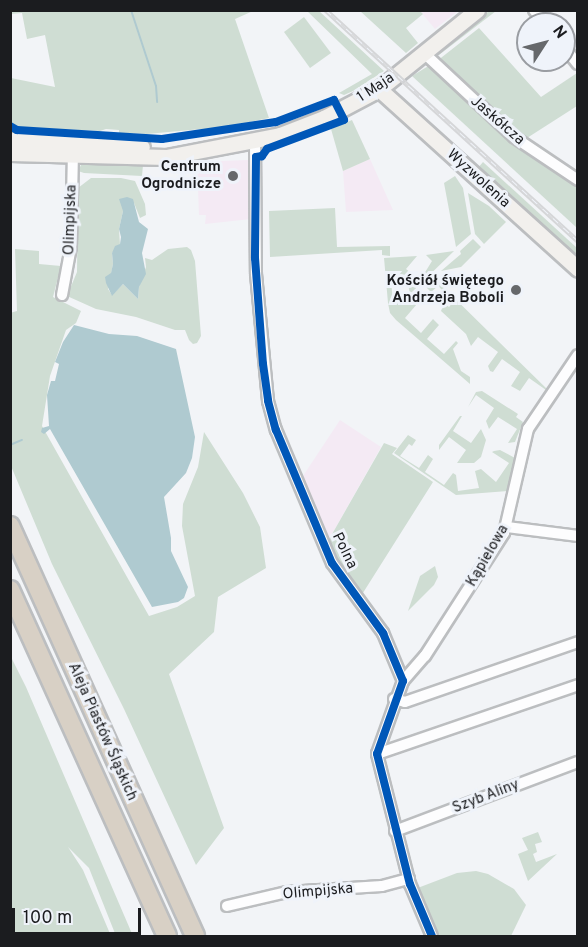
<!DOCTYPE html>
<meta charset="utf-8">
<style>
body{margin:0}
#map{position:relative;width:588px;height:947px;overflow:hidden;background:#f2f4f7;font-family:Overpass,sans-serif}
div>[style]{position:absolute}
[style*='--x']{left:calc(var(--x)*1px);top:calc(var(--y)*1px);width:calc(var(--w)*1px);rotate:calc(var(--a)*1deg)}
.commercial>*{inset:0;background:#f4eaf4}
.green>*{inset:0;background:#cfddd3}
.water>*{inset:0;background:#afcad0}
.stream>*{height:2px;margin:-1px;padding:0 1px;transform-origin:1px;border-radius:1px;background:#afcad0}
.roads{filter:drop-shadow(2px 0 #bcbec0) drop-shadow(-2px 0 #bcbec0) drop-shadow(0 2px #bcbec0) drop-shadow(0 -2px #bcbec0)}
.street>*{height:10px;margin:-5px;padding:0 5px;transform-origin:5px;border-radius:5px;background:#fdfdfe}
.secondary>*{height:15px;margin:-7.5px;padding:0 7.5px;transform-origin:7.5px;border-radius:7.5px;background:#f2f0ed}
.highway>*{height:18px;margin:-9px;padding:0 9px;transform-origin:9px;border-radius:9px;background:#d8d0c5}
.rail>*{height:4.5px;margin-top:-2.25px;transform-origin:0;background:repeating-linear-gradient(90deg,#eff3fa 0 7px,#d5d6d8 0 14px);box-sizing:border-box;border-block:2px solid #d5d6d8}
.cycleway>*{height:8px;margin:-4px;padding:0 4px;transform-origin:4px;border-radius:4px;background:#0057b8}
.dots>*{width:16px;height:16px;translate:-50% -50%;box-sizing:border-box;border:3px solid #eff3fa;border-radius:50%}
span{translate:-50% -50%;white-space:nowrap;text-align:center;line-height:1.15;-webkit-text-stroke:6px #eff3fa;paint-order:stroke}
.street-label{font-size:15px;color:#1b1c1f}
.poi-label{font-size:15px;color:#1b1c1f;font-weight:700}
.right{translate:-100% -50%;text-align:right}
.frame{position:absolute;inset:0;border:12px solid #1b1c1f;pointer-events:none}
.north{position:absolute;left:516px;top:12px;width:60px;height:60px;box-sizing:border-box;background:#eff3fa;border:2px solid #9a9da2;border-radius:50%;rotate:54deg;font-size:16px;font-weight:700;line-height:24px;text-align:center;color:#1b1c1f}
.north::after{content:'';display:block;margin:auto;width:21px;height:27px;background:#66686b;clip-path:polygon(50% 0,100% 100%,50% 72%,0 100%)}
.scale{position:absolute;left:12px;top:908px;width:129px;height:27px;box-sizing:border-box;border:3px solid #1b1c1f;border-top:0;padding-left:8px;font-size:18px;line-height:21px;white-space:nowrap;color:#1b1c1f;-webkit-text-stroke:4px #eff3fa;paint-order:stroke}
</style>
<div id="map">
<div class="commercial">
<i style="clip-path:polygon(420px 11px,458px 11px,435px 29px)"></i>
<i style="clip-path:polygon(370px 159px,393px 210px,346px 212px,343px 171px)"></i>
<i style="clip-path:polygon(248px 160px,251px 219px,205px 224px,206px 215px,199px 215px,197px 162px)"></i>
<i style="clip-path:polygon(340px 420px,381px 447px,327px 543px,301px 479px)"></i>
</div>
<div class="green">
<i style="clip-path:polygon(11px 10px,253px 11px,235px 19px,269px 118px,201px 132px,201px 129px,147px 134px,119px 133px,119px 130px,106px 129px,100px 131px,15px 127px,11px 121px,11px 78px,55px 87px,45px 35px,27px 39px,22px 13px,11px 14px)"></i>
<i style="clip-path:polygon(307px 11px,319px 11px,384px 71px,353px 91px,344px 95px,339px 93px,372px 74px)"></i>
<i style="clip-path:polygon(360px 11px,420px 11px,423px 14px,406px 28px,418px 43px,406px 53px)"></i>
<i style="clip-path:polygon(489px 11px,496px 11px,435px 58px,437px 53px)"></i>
<i style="clip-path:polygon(304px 17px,331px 53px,310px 68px,284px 32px)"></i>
<i style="clip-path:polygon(479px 28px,541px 97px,577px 73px,577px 106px,527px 138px,577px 173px,577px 179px,523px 143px,437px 61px)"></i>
<i style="clip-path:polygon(430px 65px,577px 182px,577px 228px,412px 76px)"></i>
<i style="clip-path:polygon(352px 120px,370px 159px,343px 171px,331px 129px)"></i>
<i style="clip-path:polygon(483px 162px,577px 248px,577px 260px,477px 169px)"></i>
<i style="clip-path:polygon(82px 163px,143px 165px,142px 176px,84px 173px,78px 171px)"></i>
<i style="clip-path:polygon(455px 176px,463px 188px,471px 234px,456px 247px,444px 183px)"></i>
<i style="clip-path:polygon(91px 178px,121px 178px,135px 181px,145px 204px,146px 215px,140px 218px,134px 203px,123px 211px,119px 229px,120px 245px,112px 253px,113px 264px,108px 289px,112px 295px,123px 284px,138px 299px,139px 287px,146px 267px,145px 258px,152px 260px,168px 249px,187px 247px,191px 250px,195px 261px,201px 336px,197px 343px,193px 344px,189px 340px,185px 330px,175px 330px,136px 317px,96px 309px,67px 296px,77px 272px,78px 188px)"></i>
<i style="clip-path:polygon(468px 193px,489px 206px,506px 222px,484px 244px,475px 234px)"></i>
<i style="clip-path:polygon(335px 208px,337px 247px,390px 246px,390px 256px,382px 255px,382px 250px,270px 257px,269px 211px)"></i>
<i style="clip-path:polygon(473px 239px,481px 247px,461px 267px,441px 271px,461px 254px,460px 251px)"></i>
<i style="clip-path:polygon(15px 249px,39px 251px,39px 264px,61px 266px,53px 297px,81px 311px,76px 323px,66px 330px,50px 376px,42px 426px,149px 616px,177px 607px,195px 596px,182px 526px,183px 504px,198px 467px,204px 432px,243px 493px,260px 527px,266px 568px,218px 597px,214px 632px,169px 674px,224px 828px,196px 865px,124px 709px,52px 564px,11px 466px,10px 313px,17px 311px)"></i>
<i style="clip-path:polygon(454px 251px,410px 294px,407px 279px,391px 280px,393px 303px,408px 302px,411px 298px,417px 304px,405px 318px,421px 333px,433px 319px,439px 325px,427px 339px,444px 354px,456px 341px,458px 343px,453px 349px,461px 371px,470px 377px,470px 384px,396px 320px,390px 313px,388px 303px,384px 258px,417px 256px,406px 269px,417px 278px,422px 272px,424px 274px,432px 261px,426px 255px)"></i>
<i style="clip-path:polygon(432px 276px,547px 389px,546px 390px,529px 378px,520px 391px,511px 386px,520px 372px,502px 359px,493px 372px,490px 371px,488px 366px,498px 352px,478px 337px,471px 346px,466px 334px,441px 311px,444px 303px,449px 307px,454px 301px,438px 286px,431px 292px,424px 285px)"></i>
<i style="clip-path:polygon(482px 391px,518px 414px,516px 417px,523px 422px,515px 442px,508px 443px,517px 429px,498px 417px,489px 429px,486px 421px,494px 408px,476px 395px,468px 407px,476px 392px)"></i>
<i style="clip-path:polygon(460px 416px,462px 416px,453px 431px,471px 443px,481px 429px,486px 440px,481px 457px,474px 463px,457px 463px,466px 450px,449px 437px,439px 450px,439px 445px)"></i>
<i style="clip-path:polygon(408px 435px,416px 440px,412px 446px,409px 444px,400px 456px,419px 468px,428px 455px,433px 459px,425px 472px,444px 485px,453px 473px,456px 475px,458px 491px,479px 488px,475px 471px,481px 469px,496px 482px,509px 463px,492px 452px,494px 451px,500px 450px,515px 458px,508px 491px,456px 495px,394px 453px)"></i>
<i style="clip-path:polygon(384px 443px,397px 448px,392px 454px,433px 482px,361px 596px,342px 574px,327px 543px)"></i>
<i style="clip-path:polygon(435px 566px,438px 577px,434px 585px,408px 611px,420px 576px)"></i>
<i style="clip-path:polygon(11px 657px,26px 687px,133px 936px,116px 936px,89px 868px,68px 847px,83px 870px,111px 936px,11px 936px)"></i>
<i style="clip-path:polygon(538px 832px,542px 842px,535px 844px,537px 852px,533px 854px,536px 862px,557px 854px,528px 881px,518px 854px,528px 850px,522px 838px)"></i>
<i style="clip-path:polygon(476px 871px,488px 874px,514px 889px,526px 905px,511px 936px,436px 936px,415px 889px,457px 873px)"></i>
</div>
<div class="water">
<i style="clip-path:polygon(127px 197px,133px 199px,139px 222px,148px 229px,142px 253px,146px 274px,139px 287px,138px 299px,123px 284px,112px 296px,106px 283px,105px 277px,111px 273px,113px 264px,112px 253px,115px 246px,120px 244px,121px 237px,119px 229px,123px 211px,119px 199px)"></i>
<i style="clip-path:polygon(74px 325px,109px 334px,137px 336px,176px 349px,195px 437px,192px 458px,186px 473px,164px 497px,171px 538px,171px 551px,188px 587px,184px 598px,178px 602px,152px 607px,50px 429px,44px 434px,41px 432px,42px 428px,49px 426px,47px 395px,51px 381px,55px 381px,59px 364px,55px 362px,63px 342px)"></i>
</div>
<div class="stream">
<i style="--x:131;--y:10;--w:80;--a:71.8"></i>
<i style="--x:156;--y:86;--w:16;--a:86"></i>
<i style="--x:10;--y:445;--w:13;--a:-23"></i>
</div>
<div class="roads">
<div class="street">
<i style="--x:534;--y:10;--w:18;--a:52"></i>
<i style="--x:564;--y:47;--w:22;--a:51"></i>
<i style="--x:424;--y:53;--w:123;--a:43"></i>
<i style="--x:514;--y:137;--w:77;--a:33.9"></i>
<i style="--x:255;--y:141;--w:133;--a:89.6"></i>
<i style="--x:256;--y:274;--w:128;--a:84.6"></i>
<i style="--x:268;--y:401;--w:30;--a:75"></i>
<i style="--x:276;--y:430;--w:144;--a:67.2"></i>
<i style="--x:332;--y:563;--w:87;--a:53.9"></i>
<i style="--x:383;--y:633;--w:52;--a:67.4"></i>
<i style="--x:403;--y:681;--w:77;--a:109.6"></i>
<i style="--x:377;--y:754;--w:134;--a:75.8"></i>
<i style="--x:410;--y:884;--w:56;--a:67.1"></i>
<i style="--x:62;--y:295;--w:49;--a:-79.4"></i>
<i style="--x:71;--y:247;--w:98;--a:-88.8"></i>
<i style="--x:507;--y:527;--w:72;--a:7.2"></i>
<i style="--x:403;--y:681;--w:33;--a:-49"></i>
<i style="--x:425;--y:656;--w:146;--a:-57.3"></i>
<i style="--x:504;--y:533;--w:107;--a:-77"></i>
<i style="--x:528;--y:429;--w:89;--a:-56"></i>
<i style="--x:394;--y:699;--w:11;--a:15"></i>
<i style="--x:405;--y:702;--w:183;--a:-19.1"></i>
<i style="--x:377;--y:754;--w:213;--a:-18.9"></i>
<i style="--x:395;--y:831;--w:196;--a:-20.7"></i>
<i style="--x:227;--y:906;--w:62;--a:-13.1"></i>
<i style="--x:287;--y:892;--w:95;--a:-3.6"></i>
<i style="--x:382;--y:886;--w:28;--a:-15"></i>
</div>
<div class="secondary">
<i style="--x:379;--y:89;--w:268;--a:42.1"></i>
<i style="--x:10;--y:140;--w:132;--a:3"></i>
<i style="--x:10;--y:153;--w:156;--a:1.5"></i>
<i style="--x:166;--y:157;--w:116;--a:-10.9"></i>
<i style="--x:280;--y:135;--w:47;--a:-21.1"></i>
<i style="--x:324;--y:118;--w:62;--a:-27.8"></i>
<i style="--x:379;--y:89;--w:126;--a:-38.9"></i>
</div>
<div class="highway">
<i style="--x:10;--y:526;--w:450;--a:65.7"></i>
<i style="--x:10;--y:590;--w:380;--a:65.6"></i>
</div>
</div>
<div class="rail">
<i style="--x:326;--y:10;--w:342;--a:42.5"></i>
</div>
<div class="cycleway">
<i style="--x:10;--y:126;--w:8;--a:30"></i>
<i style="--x:17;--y:130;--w:145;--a:3.6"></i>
<i style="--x:162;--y:139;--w:115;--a:-8.5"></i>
<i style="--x:276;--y:122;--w:62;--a:-20.8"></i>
<i style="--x:334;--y:100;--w:22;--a:63"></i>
<i style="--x:344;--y:120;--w:82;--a:159.4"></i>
<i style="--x:267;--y:149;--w:9;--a:126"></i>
<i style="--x:262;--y:156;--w:6;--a:171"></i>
<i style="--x:256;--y:157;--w:101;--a:90.6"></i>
<i style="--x:255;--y:258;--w:106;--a:85.7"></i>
<i style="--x:263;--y:364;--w:37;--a:82"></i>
<i style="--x:268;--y:401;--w:30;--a:75"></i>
<i style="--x:276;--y:430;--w:144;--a:67.2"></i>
<i style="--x:332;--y:563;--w:87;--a:53.9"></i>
<i style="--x:383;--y:633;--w:52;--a:67.4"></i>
<i style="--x:403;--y:681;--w:77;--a:109.6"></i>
<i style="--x:377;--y:754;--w:134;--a:75.8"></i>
<i style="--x:410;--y:884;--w:56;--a:67.1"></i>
</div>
<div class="dots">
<i style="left:233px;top:176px;background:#66686b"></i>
<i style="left:516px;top:290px;background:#66686b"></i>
</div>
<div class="street-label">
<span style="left:376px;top:88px;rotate:-33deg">1 Maja</span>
<span style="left:497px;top:121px;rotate:41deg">Jaskółcza</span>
<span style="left:478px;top:179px;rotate:42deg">Wyzwolenia</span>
<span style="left:71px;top:220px;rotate:-88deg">Olimpijska</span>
<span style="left:344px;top:551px;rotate:64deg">Polna</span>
<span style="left:488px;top:556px;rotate:-60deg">Kąpielowa</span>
<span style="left:102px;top:732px;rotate:66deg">Aleja Piastów Śląskich</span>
<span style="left:486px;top:797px;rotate:-21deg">Szyb Aliny</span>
<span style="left:318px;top:892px;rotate:-5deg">Olimpijska</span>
</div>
<div class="poi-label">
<span class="right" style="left:221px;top:176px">Centrum<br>Ogrodnicze</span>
<span class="right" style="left:504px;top:290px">Kościół świętego<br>Andrzeja Boboli</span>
</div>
<div class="frame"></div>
<div class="north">N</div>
<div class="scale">100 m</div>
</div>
